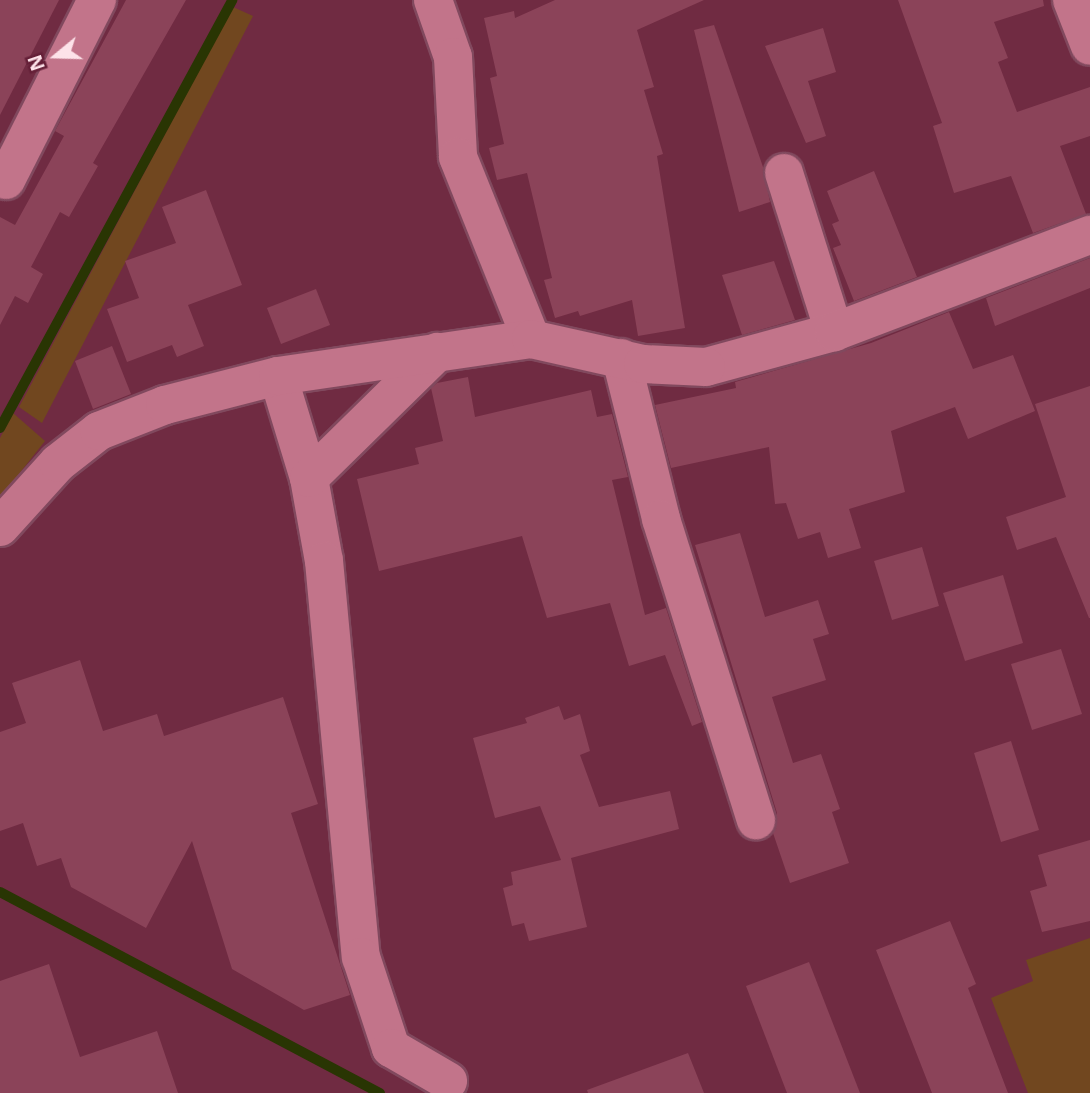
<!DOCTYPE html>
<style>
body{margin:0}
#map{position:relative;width:1090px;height:1093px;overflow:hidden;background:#702b42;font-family:"Open Sans",sans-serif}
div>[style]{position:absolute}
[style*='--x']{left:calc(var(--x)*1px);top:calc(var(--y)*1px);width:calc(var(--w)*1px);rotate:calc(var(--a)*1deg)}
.green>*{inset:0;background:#71471f}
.stream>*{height:10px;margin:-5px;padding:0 5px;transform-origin:5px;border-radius:5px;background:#293503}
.building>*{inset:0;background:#8b4359}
.roads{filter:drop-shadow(2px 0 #81495e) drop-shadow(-2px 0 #81495e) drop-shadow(0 2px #81495e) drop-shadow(0 -2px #81495e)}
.minor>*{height:38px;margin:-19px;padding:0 19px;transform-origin:19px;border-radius:19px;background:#c2748a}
.tertiary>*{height:38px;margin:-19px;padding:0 19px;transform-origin:19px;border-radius:19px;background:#c2748a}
span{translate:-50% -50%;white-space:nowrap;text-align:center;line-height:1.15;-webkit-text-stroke:7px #641f37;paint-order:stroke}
.north{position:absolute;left:21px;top:21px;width:70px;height:70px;-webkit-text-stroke:5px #641f37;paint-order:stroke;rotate:251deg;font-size:19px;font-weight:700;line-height:28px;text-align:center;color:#fde2e9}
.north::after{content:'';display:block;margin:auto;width:24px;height:32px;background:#fde2e9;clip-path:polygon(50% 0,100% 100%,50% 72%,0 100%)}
</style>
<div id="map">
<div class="green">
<i style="clip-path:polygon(233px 7px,253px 16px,42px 423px,19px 407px)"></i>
<i style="clip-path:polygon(13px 413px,45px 441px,0 498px,0 438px)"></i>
<i style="clip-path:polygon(1090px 938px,1090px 1093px,1028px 1093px,991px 998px,1033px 981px,1026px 960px)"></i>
</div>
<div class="stream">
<i style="--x:0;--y:428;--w:487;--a:-61.5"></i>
<i style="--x:0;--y:892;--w:430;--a:27.9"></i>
</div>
<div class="building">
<i style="clip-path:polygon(0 0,59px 0,0 115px)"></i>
<i style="clip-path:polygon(126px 0,186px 0,93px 163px,98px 166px,69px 217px,60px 212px,31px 267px,43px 274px,28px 303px,15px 296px,0 325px,0 217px,15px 225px,64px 136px,55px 131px)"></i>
<i style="clip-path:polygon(555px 0,704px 0,637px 30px,654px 87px,644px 90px,663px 154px,657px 156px,685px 328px,638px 336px,632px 300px,580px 316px,578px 311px,555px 318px,544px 280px,552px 278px,527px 173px,497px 180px,489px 148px,504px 144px,490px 78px,497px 76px,484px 18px,514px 11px,515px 18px)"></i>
<i style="clip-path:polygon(898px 0,1043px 0,1044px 6px,994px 22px,1008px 58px,998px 62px,1017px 112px,1090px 87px,1090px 136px,1060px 146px,1086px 214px,1033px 233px,1011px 176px,954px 193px,933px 126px,942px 123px)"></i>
<i style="clip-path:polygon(714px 25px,763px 167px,770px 202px,739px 212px,694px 30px)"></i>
<i style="clip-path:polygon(823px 28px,836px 72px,808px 81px,826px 136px,806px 143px,765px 46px)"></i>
<i style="clip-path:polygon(874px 171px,917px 277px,854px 301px,833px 248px,841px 245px,832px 224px,839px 221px,827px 191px)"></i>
<i style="clip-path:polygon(206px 190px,242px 285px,188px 305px,204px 346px,177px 357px,172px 345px,127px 362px,107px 309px,139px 298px,125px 261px,176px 243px,162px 207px)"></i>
<i style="clip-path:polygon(1090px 258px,1090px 288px,995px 326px,986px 298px)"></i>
<i style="clip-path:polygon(774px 261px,795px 320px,742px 335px,722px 275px)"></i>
<i style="clip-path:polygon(316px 289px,330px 325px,281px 344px,267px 308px)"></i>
<i style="clip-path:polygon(949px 312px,973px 369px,1013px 355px,1035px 411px,968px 439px,955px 407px,891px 431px,905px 492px,849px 509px,861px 548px,828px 558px,820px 532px,798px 539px,786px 503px,775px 504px,769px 447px,671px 468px,655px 405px,736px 388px,735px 382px,871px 343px)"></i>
<i style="clip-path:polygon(112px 346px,131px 394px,93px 409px,75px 361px)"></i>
<i style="clip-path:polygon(468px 377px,475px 417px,591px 390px,597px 417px,612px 414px,628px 477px,612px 480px,645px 615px,666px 608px,702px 722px,692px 726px,665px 655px,629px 666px,610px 603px,547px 618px,522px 536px,379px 571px,357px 479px,419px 464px,415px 448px,443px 441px,431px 388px,437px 383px)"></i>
<i style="clip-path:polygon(1090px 386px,1090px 618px,1089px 618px,1056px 537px,1017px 550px,1006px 517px,1066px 497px,1035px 404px)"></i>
<i style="clip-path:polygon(740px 533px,765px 617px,818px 600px,829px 634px,813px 639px,826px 680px,772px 697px,793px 763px,821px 754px,840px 809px,832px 812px,849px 863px,790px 883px,773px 833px,777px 813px,695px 545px)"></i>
<i style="clip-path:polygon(922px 547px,939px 606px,892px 620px,874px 561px)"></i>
<i style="clip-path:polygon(1003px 575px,1023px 643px,965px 661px,943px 593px)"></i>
<i style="clip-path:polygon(1061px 649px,1082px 714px,1032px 730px,1011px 664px)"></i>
<i style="clip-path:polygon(80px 660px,103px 731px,157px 714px,164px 736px,283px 697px,318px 804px,291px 813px,350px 995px,304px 1010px,232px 969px,192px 841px,146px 928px,71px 887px,61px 858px,37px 866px,23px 823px,0 831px,0 732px,26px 723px,12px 683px)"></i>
<i style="clip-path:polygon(559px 706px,564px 720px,580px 714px,590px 751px,580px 755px,599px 807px,670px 791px,679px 829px,571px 858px,587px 927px,529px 941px,524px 923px,512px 926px,503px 888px,513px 885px,511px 872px,561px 860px,540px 806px,495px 818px,473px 738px,527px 723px,525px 718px)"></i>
<i style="clip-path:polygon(1011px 741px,1039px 830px,1001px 842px,974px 753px)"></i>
<i style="clip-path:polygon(1090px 840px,1090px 921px,1042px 932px,1030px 891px,1047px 886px,1038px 855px)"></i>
<i style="clip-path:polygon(950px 921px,976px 984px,968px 988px,1008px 1093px,932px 1093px,876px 950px)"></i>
<i style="clip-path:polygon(809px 962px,860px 1093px,787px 1093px,746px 986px)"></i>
<i style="clip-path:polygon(49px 964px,80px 1057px,157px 1031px,178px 1093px,0 1093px,0 981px)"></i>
<i style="clip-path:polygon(688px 1053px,704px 1093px,588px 1093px,587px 1090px)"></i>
</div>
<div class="roads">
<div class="minor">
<i style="--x:433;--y:0;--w:60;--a:70.7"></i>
<i style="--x:453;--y:57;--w:100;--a:87.1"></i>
<i style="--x:458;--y:157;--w:196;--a:68.1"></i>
<i style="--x:1072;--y:0;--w:49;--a:68.6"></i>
<i style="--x:784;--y:173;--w:167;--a:72.5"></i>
<i style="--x:6;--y:180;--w:202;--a:-63.2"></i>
<i style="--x:621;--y:358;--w:166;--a:76"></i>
<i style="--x:661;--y:519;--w:316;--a:72.5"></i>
<i style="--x:706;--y:367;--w:133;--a:-15.3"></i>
<i style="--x:834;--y:332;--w:274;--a:-20.8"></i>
<i style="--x:278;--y:376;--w:107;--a:73.1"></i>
<i style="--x:309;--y:478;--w:84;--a:79.8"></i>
<i style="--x:324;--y:561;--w:398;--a:84.7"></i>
<i style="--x:361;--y:957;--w:96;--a:71.8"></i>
<i style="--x:391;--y:1048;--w:66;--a:30.1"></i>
<i style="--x:309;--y:478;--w:180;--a:-44.5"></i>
</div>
<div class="tertiary">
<i style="--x:0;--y:527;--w:86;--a:-47.8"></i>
<i style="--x:58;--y:463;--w:52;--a:-38"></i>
<i style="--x:99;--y:431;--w:71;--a:-21.5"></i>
<i style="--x:165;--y:405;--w:117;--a:-14.4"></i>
<i style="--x:278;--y:376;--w:256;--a:-8.3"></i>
<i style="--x:531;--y:339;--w:115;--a:12.6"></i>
<i style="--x:643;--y:364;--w:63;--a:2.7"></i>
</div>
</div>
<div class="north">N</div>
</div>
